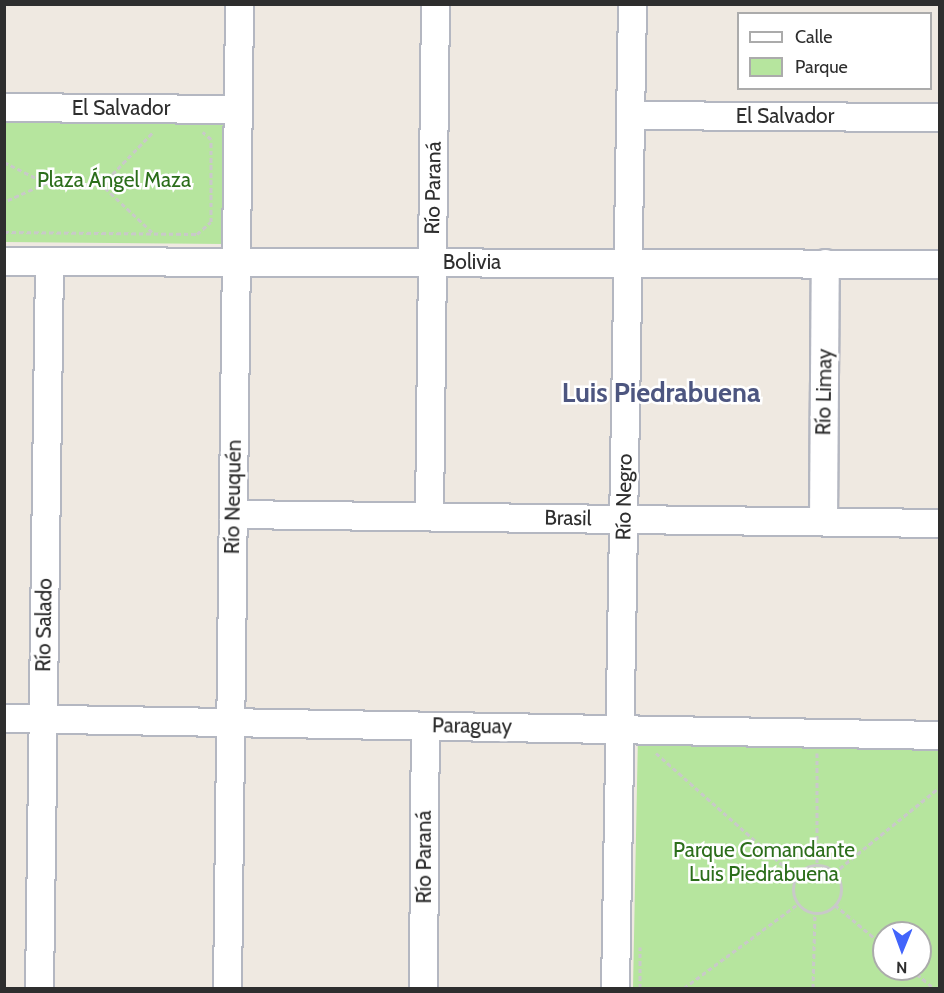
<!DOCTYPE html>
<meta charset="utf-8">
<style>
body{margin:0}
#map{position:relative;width:944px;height:993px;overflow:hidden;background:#efe9e1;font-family:Cabin,sans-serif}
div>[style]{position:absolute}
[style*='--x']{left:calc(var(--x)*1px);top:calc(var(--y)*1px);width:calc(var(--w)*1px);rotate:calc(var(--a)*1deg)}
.green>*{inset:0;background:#b6e59e}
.path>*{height:3px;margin-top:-1.5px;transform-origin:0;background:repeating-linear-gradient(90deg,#c9c9c9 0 4.5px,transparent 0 7.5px)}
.path>.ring{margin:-1.5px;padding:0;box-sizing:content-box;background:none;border:3px solid #c9c9c9;border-radius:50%}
.roads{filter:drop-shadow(2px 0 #b4b7c1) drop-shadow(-2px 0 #b4b7c1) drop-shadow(0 2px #b4b7c1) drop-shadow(0 -2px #b4b7c1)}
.minor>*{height:27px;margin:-13.5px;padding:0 13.5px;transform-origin:13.5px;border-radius:13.5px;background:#fff}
span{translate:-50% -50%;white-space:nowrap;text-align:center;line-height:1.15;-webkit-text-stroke:5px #fff;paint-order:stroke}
.street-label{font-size:21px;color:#2e2e2e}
.park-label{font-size:21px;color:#2c6e1b}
.district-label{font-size:27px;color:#4d5680;font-weight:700}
.frame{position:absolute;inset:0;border:6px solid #2e2e2e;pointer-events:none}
.legend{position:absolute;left:737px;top:12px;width:195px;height:78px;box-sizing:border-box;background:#fff;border:2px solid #ababab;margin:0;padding:8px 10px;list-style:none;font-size:18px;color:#2e2e2e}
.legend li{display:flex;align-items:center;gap:12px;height:30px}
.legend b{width:30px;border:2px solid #ababab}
.north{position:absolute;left:872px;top:921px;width:60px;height:60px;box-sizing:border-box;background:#fff;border:2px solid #ababab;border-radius:50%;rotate:181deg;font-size:16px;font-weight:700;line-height:24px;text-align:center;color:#2e2e2e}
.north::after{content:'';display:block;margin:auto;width:21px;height:27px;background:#4264fb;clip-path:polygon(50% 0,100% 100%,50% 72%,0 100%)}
</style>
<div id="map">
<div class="green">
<i style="clip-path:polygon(5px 116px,224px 118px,223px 244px,5px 242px)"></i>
<i style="clip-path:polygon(evenodd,638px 734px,939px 739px,939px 988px,633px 988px,638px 734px,884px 933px,920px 933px,920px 969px,884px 969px,884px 933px)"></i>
</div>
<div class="path">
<i style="--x:4;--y:162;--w:47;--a:26.6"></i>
<i style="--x:46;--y:183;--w:46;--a:155.7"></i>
<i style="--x:46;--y:183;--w:56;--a:2"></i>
<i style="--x:4;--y:232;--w:193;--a:0.6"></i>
<i style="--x:197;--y:234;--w:18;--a:-41"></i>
<i style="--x:211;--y:222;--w:83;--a:-90"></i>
<i style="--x:211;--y:139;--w:11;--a:-139"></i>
<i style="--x:152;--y:232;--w:69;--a:-136.8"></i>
<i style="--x:102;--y:185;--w:75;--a:-46.1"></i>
<i style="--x:656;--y:753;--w:187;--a:41.5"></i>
<i style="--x:817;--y:753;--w:113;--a:90"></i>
<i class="ring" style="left:793px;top:865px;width:45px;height:45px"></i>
<i style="--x:834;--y:873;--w:136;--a:-39.1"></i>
<i style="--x:835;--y:905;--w:64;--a:39.9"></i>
<i style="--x:911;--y:969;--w:30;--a:40"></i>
<i style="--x:640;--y:988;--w:41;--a:-90"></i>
<i style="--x:684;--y:988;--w:142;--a:-36.4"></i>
<i style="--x:813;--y:988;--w:75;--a:-88.5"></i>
</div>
<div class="roads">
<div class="minor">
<i style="--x:4;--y:107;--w:234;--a:0.5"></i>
<i style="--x:630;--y:115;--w:310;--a:0.4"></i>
<i style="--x:4;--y:261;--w:936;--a:0.18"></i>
<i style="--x:233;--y:514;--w:707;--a:0.73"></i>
<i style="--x:429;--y:516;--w:512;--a:-89.33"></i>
<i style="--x:823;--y:521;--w:258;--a:-89.6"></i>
<i style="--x:4;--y:718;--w:936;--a:1.04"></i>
<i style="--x:39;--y:988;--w:727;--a:-89.21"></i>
<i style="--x:227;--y:988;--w:984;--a:-89.3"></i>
<i style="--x:423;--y:988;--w:262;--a:-89.6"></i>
<i style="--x:615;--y:988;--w:984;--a:-89.01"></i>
</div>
</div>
<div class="street-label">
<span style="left:121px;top:108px">El Salvador</span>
<span style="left:785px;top:116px">El Salvador</span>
<span style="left:433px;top:188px;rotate:-89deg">Río Paraná</span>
<span style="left:472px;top:262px">Bolivia</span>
<span style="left:824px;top:392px;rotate:-89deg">Río Limay</span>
<span style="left:233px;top:497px;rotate:-89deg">Río Neuquén</span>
<span style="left:624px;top:497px;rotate:-89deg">Río Negro</span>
<span style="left:568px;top:518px;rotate:1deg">Brasil</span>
<span style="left:44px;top:625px;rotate:-89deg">Río Salado</span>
<span style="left:472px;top:726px;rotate:1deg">Paraguay</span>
<span style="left:424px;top:857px;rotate:-90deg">Río Paraná</span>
</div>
<div class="park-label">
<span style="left:114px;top:180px">Plaza Ángel Maza</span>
<span style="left:764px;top:862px">Parque Comandante<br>Luis Piedrabuena</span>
</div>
<div class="district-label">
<span style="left:661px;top:393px">Luis Piedrabuena</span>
</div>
<div class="frame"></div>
<ul class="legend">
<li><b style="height:8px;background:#fff"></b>Calle</li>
<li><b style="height:16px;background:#b6e59e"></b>Parque</li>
</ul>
<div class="north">N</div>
</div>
